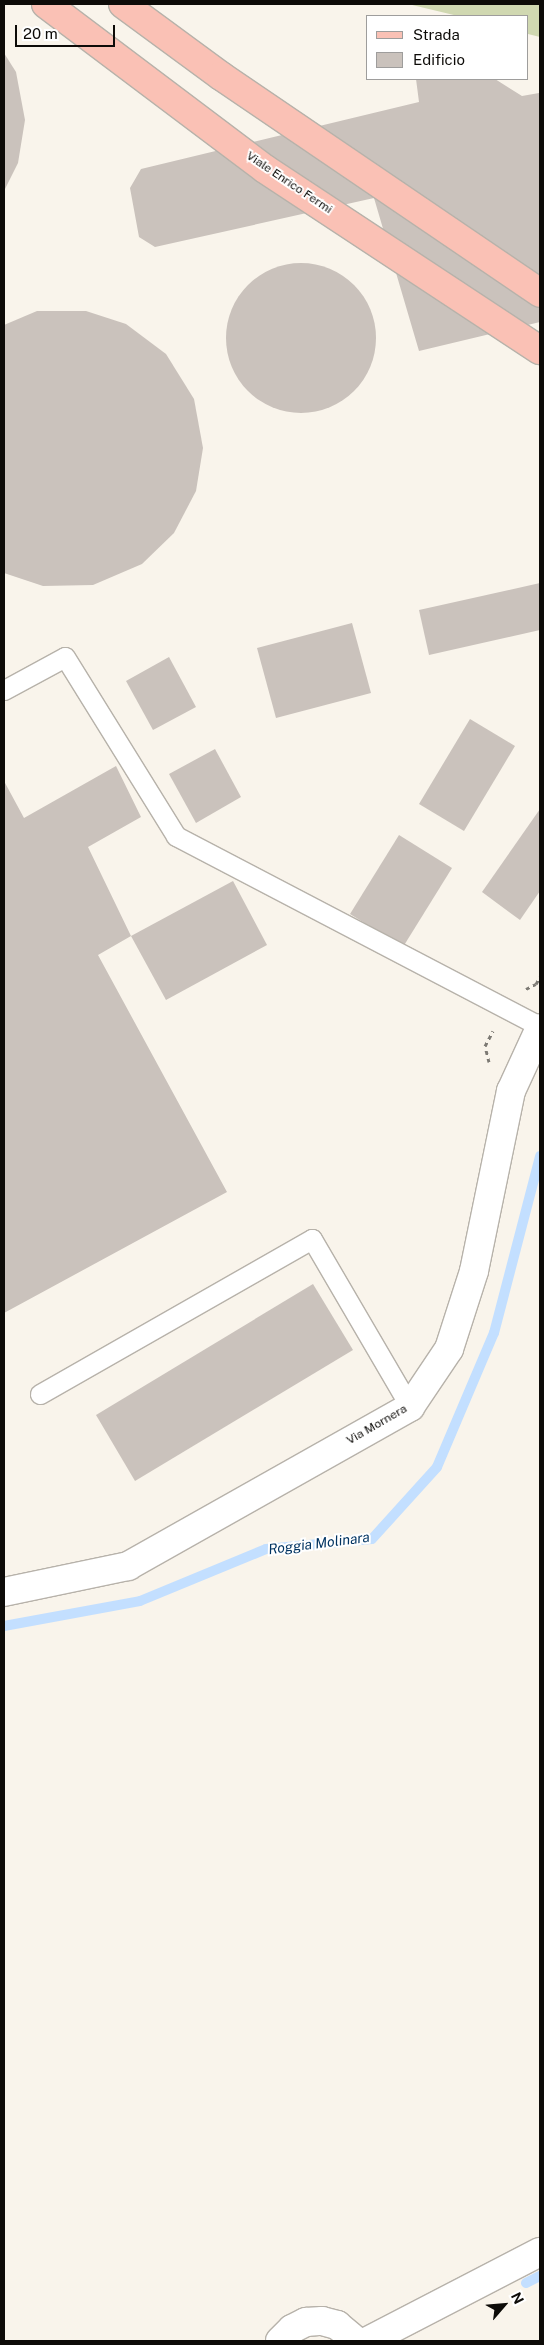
<!DOCTYPE html>
<style>
body{margin:0}
#map{position:relative;width:544px;height:2345px;overflow:hidden;background:#f9f4eb;font-family:"Public Sans",sans-serif}
div>[style]{position:absolute}
[style*='--x']{left:calc(var(--x)*1px);top:calc(var(--y)*1px);width:calc(var(--w)*1px);rotate:calc(var(--a)*1deg)}
.green>*{inset:0;background:#d0d8b1}
.stream>*{height:10px;margin:-5px;padding:0 5px;transform-origin:5px;border-radius:5px;background:#c3dfff}
.building>*{inset:0;background:#cac2bc}
.round{border-radius:50%}
.path>*{height:3px;margin-top:-1.5px;transform-origin:0;background:repeating-linear-gradient(90deg,#7d7a74 0 4px,transparent 0 8px)}
.roads{filter:drop-shadow(1px 0 #b7b2aa) drop-shadow(-1px 0 #b7b2aa) drop-shadow(0 1px #b7b2aa) drop-shadow(0 -1px #b7b2aa)}
.lane>*{height:19px;margin:-9.5px;padding:0 9.5px;transform-origin:9.5px;border-radius:9.5px;background:#fff}
.street>*{height:28px;margin:-14px;padding:0 14px;transform-origin:14px;border-radius:14px;background:#fff}
.primary>*{height:28px;margin:-14px;padding:0 14px;transform-origin:14px;border-radius:14px;background:#fac1b5}
span{translate:-50% -50%;white-space:nowrap;text-align:center;line-height:1.15;-webkit-text-stroke:4px #fff;paint-order:stroke}
.street-label{font-size:12px;color:#0d0b08}
.water-label{font-size:14px;color:#013361;font-style:italic}
.frame{position:absolute;inset:0;border:5px solid #0d0b08;pointer-events:none}
.legend{position:absolute;left:366px;top:15px;width:162px;height:65px;box-sizing:border-box;background:#fff;border:1px solid #9e9d9c;margin:0;padding:6px 9px;list-style:none;font-size:15px;color:#0d0b08}
.legend li{display:flex;align-items:center;gap:10px;height:25px}
.legend b{width:25px;border:1px solid #9e9d9c}
.north{position:absolute;left:479px;top:2280px;width:50px;height:50px;-webkit-text-stroke:4px #fff;paint-order:stroke;rotate:63deg;font-size:14px;font-weight:700;line-height:20px;text-align:center;color:#0d0b08}
.north::after{content:'';display:block;margin:auto;width:18px;height:22px;background:#0d0b08;clip-path:polygon(50% 0,100% 100%,50% 72%,0 100%)}
.scale{position:absolute;left:15px;top:25px;width:100px;height:22px;box-sizing:border-box;border:2px solid #0d0b08;border-top:0;padding-left:6px;font-size:15px;line-height:18px;white-space:nowrap;color:#0d0b08;-webkit-text-stroke:4px #fff;paint-order:stroke}
</style>
<div id="map">
<div class="green">
<i style="clip-path:polygon(408px 4px,540px 4px,540px 37px,528px 34px,528px 16px,458px 16px)"></i>
</div>
<div class="stream">
<i style="--x:4;--y:1626;--w:138;--a:-10.4"></i>
<i style="--x:140;--y:1601;--w:136;--a:-22.4"></i>
<i style="--x:266;--y:1549;--w:106;--a:-5.4"></i>
<i style="--x:372;--y:1539;--w:97;--a:-47.9"></i>
<i style="--x:437;--y:1467;--w:146;--a:-67"></i>
<i style="--x:494;--y:1333;--w:183;--a:-75.4"></i>
<i style="--x:526;--y:2283;--w:16;--a:-27"></i>
</div>
<div class="building">
<i style="clip-path:polygon(4px 53px,16px 72px,25px 120px,18px 163px,4px 191px)"></i>
<i style="clip-path:polygon(416px 79px,495px 79px,522px 96px,539px 93px,540px 322px,419px 351px,374px 198px,155px 247px,139px 237px,130px 188px,141px 169px,419px 102px)"></i>
<i class="round" style="left:226px;top:263px;width:150px;height:150px"></i>
<i style="clip-path:polygon(37px 311px,86px 311px,126px 324px,166px 354px,194px 399px,203px 448px,196px 491px,174px 533px,142px 564px,93px 585px,43px 586px,4px 573px,4px 325px)"></i>
<i style="clip-path:polygon(540px 583px,540px 630px,429px 655px,419px 610px)"></i>
<i style="clip-path:polygon(352px 623px,371px 693px,276px 718px,257px 648px)"></i>
<i style="clip-path:polygon(169px 657px,196px 707px,153px 730px,126px 681px)"></i>
<i style="clip-path:polygon(470px 719px,515px 746px,464px 831px,419px 804px)"></i>
<i style="clip-path:polygon(215px 749px,241px 797px,196px 823px,169px 774px)"></i>
<i style="clip-path:polygon(116px 766px,141px 817px,88px 847px,131px 936px,98px 955px,227px 1192px,4px 1313px,4px 781px,24px 818px)"></i>
<i style="clip-path:polygon(540px 809px,540px 891px,520px 920px,482px 892px)"></i>
<i style="clip-path:polygon(399px 835px,452px 868px,403px 947px,350px 914px)"></i>
<i style="clip-path:polygon(233px 881px,267px 945px,166px 1000px,131px 936px)"></i>
<i style="clip-path:polygon(313px 1284px,353px 1350px,135px 1481px,96px 1415px)"></i>
</div>
<div class="path">
<i style="--x:526;--y:989;--w:11;--a:-27"></i>
<i style="--x:536;--y:984;--w:8;--a:-60"></i>
<i style="--x:489;--y:1062;--w:16;--a:-104"></i>
<i style="--x:485;--y:1046;--w:17;--a:-62"></i>
</div>
<div class="roads">
<div class="lane">
<i style="--x:4;--y:690;--w:69;--a:-28.4"></i>
<i style="--x:65;--y:657;--w:211;--a:58.2"></i>
<i style="--x:176;--y:836;--w:411;--a:27.6"></i>
<i style="--x:40;--y:1394;--w:313;--a:-29.7"></i>
<i style="--x:312;--y:1239;--w:194;--a:59.7"></i>
</div>
<div class="street">
<i style="--x:4;--y:1592;--w:127;--a:-11.8"></i>
<i style="--x:128;--y:1566;--w:324;--a:-29.4"></i>
<i style="--x:410;--y:1407;--w:70;--a:-56.1"></i>
<i style="--x:449;--y:1349;--w:82;--a:-72.2"></i>
<i style="--x:474;--y:1271;--w:184;--a:-78.4"></i>
<i style="--x:511;--y:1091;--w:69;--a:-65.3"></i>
<i style="--x:280;--y:2341;--w:17;--a:-45"></i>
<i style="--x:292;--y:2329;--w:16;--a:-27"></i>
<i style="--x:306;--y:2322;--w:16;--a:-4"></i>
<i style="--x:322;--y:2321;--w:16;--a:15"></i>
<i style="--x:337;--y:2325;--w:25;--a:40"></i>
<i style="--x:368;--y:2341;--w:194;--a:-27.4"></i>
</div>
<div class="primary">
<i style="--x:46;--y:4;--w:274;--a:37"></i>
<i style="--x:265;--y:169;--w:329;--a:33.4"></i>
<i style="--x:123;--y:4;--w:122;--a:36.3"></i>
<i style="--x:221;--y:76;--w:386;--a:34.2"></i>
</div>
</div>
<div class="street-label">
<span style="left:289px;top:183px;rotate:34deg">Viale Enrico Fermi</span>
<span style="left:377px;top:1425px;rotate:-30deg">Via Mornera</span>
</div>
<div class="water-label">
<span style="left:319px;top:1543px;rotate:-7deg">Roggia Molinara</span>
</div>
<div class="frame"></div>
<ul class="legend">
<li><b style="height:6px;background:#fac1b5"></b>Strada</li>
<li><b style="height:14px;background:#cac2bc"></b>Edificio</li>
</ul>
<div class="north">N</div>
<div class="scale">20 m</div>
</div>
